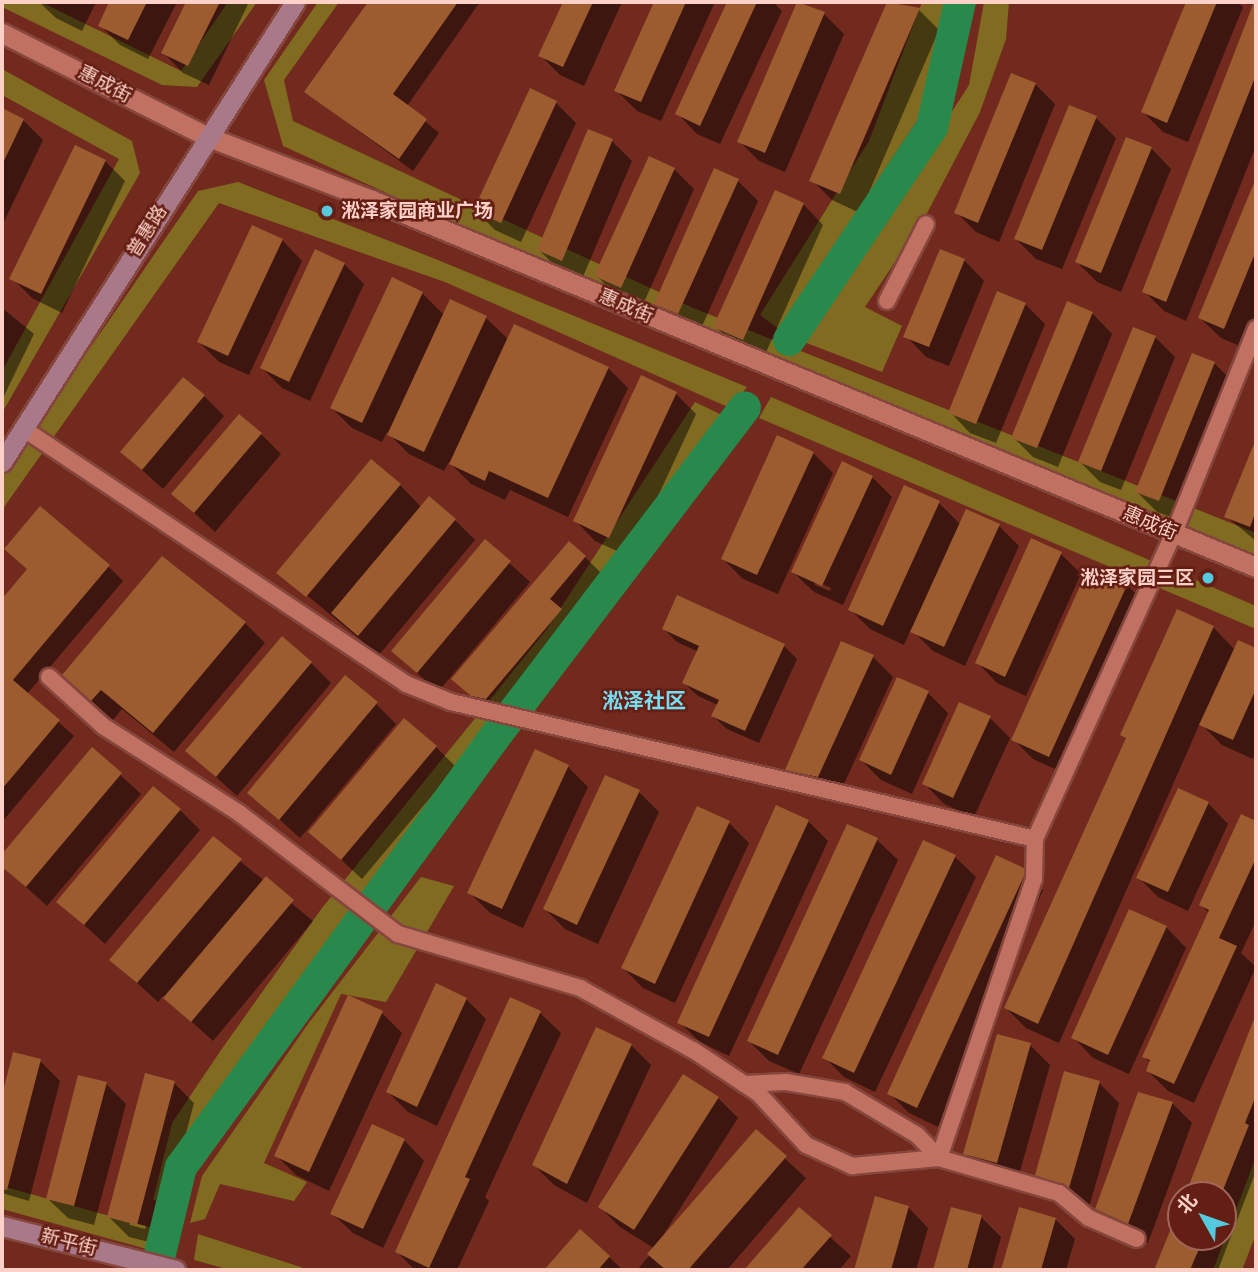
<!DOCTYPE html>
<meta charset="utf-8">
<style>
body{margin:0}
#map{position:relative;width:1258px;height:1272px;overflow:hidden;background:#712a1d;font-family:"Libre Baskerville","Noto Sans SC",serif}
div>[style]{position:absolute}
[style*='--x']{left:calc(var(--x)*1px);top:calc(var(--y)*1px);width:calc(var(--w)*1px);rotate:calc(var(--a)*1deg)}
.forest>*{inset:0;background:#816b21}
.shadow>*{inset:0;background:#0007}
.river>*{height:32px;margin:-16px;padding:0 16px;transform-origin:16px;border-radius:16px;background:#29894d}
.building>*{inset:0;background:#9d5b30}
.roads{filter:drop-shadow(2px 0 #85463d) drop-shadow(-2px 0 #85463d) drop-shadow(0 2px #85463d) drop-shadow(0 -2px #85463d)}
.minor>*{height:16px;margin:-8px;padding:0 8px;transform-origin:8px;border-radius:8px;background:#c07162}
.tertiary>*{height:19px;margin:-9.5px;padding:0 9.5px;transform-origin:9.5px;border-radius:9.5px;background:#c07162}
.secondary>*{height:19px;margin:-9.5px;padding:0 9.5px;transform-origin:9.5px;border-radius:9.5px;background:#a97889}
.dots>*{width:19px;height:19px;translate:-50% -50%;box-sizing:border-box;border:4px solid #641e13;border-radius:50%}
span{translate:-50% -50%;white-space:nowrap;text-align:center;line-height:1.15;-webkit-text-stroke:5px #641e13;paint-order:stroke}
.street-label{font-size:19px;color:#fdd1c8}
.poi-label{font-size:19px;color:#fdd1c8;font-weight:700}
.left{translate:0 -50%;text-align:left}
.right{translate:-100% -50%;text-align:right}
.neighbourhood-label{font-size:21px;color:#77def3;font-weight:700}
.frame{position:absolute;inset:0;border:4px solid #fdd1c8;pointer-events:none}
.north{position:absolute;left:1167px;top:1181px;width:70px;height:70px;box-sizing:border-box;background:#641e13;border:2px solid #a1665b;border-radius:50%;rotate:310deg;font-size:19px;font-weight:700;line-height:28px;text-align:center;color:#fdd1c8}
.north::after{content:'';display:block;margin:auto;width:24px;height:32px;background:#55cadf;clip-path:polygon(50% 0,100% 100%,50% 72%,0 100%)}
</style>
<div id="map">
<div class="forest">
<i style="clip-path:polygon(2px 2px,41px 2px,181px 71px,228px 2px,257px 2px,197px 87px,162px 85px,2px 7px)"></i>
<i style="clip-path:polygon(318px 2px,339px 2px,284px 80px,293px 121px,691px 307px,1256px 533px,1256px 555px,653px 314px,283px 146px,264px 80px)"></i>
<i style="clip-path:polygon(922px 2px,955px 2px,940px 86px,779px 329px,760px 315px,869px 141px)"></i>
<i style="clip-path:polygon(984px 2px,1009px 2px,1006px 39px,980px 112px,925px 217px,865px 307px,902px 326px,882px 372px,804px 342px,969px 85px)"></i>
<i style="clip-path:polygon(2px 69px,132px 141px,140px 173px,2px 413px,2px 371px,119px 159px,2px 95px)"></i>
<i style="clip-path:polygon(238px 182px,433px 258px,747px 387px,730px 408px,445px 282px,219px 203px,2px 510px,2px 476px,198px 191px)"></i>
<i style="clip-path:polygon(771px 397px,1256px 606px,1256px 629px,759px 418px)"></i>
<i style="clip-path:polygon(695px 402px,726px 417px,191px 1150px,176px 1202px,153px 1200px,172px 1123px,221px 1050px,322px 908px,547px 629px)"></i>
<i style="clip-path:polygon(421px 877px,454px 886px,386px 1002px,341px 994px,264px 1163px,307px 1182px,294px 1201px,220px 1184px,205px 1219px,190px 1223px,202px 1176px,308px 1024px)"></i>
<i style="clip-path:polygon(1256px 1157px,1256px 1234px,1242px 1270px,1213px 1270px)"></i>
<i style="clip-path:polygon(2px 1186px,167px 1232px,161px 1253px,2px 1209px)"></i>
<i style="clip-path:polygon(198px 1234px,310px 1270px,230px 1270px,194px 1260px)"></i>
</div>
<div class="shadow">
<i style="clip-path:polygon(39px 2px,96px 2px,82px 31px,56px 18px)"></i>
<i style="clip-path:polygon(111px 2px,177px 2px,148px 59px,120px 45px,100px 25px)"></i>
<i style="clip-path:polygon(188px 2px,249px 2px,209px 85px,183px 73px,163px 52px)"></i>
<i style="clip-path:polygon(370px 2px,480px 2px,407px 106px,439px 133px,413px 171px,306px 92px)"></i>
<i style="clip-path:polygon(565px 2px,622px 2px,584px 86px,560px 75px,540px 55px)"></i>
<i style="clip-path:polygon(656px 2px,715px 2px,661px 121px,637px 111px,616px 90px)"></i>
<i style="clip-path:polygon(729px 2px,773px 2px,782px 11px,720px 144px,697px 134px,677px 113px)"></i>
<i style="clip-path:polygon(889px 2px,919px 10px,939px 30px,860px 213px,832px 200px,812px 180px)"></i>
<i style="clip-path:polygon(1188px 2px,1238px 2px,1243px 7px,1188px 142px,1163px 132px,1143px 112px)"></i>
<i style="clip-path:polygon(1256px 2px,1256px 146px,1186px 321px,1164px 311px,1144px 291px)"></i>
<i style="clip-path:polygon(799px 3px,824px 14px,844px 34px,785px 172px,759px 161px,739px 141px)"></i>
<i style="clip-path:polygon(1035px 84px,1055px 104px,999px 242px,976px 232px,956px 212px)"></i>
<i style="clip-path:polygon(556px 103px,576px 123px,521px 242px,495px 230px,475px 210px)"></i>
<i style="clip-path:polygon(2px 110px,23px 120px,43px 140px,2px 226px)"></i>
<i style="clip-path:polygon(1096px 118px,1116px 138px,1062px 269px,1036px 259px,1016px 239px)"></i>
<i style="clip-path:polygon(589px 131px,612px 141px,632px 161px,582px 279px,559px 270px,539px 250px)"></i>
<i style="clip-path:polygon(1151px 148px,1171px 169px,1121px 292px,1097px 282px,1077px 262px)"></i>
<i style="clip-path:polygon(105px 161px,125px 181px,62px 313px,32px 298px,12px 278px)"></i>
<i style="clip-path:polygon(674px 169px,694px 189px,642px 307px,617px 296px,597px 276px)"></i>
<i style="clip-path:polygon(738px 181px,758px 201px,699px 333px,676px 323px,656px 303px)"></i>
<i style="clip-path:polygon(1256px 182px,1256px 321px,1245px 348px,1221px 338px,1200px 318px)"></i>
<i style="clip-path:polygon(803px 204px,823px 225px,763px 359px,736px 347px,716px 327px)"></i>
<i style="clip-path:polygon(282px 240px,302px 261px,249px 375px,219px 362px,199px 342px)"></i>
<i style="clip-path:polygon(964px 260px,984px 281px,949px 366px,926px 357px,906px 336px)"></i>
<i style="clip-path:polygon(344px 264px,364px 284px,310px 401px,282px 388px,262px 368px)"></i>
<i style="clip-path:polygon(422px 293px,444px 315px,451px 301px,486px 318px,509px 340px,608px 368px,628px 388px,568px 517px,510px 490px,505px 500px,471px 484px,449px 462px,444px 471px,409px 454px,387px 432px,382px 442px,352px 428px,332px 408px)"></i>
<i style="clip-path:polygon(1025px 304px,1045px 324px,996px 443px,970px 433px,950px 412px)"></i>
<i style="clip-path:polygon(2px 308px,34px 334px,2px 400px)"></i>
<i style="clip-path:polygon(1092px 313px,1112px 334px,1058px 467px,1033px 457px,1013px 437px)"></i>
<i style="clip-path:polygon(1155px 337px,1175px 357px,1121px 490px,1100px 482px,1080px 462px)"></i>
<i style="clip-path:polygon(1214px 363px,1235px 384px,1179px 520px,1157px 512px,1137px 492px)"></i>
<i style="clip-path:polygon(642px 378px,676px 394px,696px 414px,630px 557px,595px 541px,575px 520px)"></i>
<i style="clip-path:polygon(204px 396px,224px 416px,163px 489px,122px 452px)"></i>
<i style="clip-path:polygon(261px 434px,281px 454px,215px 532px,174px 494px)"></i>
<i style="clip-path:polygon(1256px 442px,1256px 541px,1226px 516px)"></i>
<i style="clip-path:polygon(813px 453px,833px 473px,778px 594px,743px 579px,723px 559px)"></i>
<i style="clip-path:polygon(evenodd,872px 477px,892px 497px,843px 605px,814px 592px,793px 572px,872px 477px,815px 581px,831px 588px,830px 591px,815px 585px,815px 581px)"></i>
<i style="clip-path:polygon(400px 485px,422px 508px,455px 520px,475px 540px,379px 655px,279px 572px)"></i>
<i style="clip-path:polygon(939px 503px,961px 525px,999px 526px,1019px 546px,965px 666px,933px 651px,911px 629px,904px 645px,870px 629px,850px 609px)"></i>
<i style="clip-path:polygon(485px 541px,530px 582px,438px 692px,393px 651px)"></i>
<i style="clip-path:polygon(1061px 554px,1081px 574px,1026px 696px,997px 683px,977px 662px)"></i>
<i style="clip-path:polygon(585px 557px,605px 577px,570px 619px,581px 630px,506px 719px,493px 716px,454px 679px)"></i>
<i style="clip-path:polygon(108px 566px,123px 581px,27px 694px,74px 736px,2px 822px,2px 602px,29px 570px)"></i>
<i style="clip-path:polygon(1127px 585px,1147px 605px,1070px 776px,1033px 759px,1013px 739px)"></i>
<i style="clip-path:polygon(245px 623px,265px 643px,174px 752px,122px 709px,113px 720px,85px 695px)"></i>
<i style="clip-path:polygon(1213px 627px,1235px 650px,1239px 642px,1256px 650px,1256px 753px,1253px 759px,1222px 745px,1200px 723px,1059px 1043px,1026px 1028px,1006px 1008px,1127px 740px,1123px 735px)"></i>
<i style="clip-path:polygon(664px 629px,783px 645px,797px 659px,759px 743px,727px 729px,713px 716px,718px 705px,698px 696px,684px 683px,699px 652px,677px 642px)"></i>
<i style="clip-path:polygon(873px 657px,893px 677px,838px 797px,807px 789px,787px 769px)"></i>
<i style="clip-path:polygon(311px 663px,331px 683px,237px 796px,187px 751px)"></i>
<i style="clip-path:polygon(898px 679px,928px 693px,948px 713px,912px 794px,881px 780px,861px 760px)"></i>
<i style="clip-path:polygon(376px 704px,396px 724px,300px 838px,249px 792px)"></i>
<i style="clip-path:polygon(990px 718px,1010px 738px,974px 817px,944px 804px,924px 783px)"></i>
<i style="clip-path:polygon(436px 747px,456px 767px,362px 879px,311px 832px)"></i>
<i style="clip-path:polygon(92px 749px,141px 794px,47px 906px,2px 865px,2px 857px)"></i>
<i style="clip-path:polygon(568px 767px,588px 787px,523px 928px,490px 913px,470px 893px)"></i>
<i style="clip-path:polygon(639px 792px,659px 812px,598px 944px,565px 929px,545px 909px)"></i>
<i style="clip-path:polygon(1208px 803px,1228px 824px,1188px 911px,1158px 897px,1138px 877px)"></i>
<i style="clip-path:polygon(180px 810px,200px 830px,105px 944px,59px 902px)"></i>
<i style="clip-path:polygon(1242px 817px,1256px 823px,1256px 921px,1241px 953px,1256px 967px,1194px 1103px,1168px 1091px,1148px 1071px,1151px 1063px,1144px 1057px,1209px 913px,1201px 905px)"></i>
<i style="clip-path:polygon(808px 821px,828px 841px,729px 1056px,700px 1042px,679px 1022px)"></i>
<i style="clip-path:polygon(729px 823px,749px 843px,675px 1003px,643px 988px,623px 968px)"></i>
<i style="clip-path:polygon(848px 826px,877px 840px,898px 860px,799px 1074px,769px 1061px,749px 1041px)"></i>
<i style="clip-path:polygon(924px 842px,955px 857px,976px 877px,875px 1092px,844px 1077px,824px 1057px)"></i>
<i style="clip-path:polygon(240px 861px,313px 921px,213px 1041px,163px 996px,158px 1002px,112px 960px)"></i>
<i style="clip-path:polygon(1023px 870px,1043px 890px,938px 1127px,909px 1113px,889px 1093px)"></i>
<i style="clip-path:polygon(1166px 927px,1186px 948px,1129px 1074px,1093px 1058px,1073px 1037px)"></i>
<i style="clip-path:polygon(466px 999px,486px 1019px,437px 1126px,408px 1112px,388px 1092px)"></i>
<i style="clip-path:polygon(511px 999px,540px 1013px,561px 1033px,485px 1197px,489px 1201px,457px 1270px,415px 1270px,397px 1252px)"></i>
<i style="clip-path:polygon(382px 1013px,402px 1033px,329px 1191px,296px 1175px,276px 1155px)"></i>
<i style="clip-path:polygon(1256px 1020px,1256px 1171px,1218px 1270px,1154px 1270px,1181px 1205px,1181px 1237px,1223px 1237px,1223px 1195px,1185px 1195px)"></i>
<i style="clip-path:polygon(631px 1045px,651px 1065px,587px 1203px,554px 1185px,534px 1165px)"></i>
<i style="clip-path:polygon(1030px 1045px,1050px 1065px,1017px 1182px,985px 1173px,965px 1153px)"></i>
<i style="clip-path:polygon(14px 1054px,40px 1061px,60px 1081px,29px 1201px,2px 1193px,2px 1101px)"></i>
<i style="clip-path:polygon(evenodd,174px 1083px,194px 1103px,157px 1244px,129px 1237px,109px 1217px,174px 1083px,130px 1222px,146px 1226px,145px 1229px,130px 1225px,130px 1222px)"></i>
<i style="clip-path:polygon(1099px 1083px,1119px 1103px,1089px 1207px,1057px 1195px,1037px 1174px)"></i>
<i style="clip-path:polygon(106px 1084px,126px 1104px,94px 1225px,68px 1218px,47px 1198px)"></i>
<i style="clip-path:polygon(718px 1098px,738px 1118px,660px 1240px,756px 1132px,806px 1178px,727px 1270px,637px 1270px,655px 1249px,620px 1227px,600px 1207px)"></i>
<i style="clip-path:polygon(1172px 1103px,1192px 1123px,1148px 1243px,1117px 1229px,1097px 1209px)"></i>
<i style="clip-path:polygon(404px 1140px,424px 1161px,383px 1248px,353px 1233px,332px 1213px)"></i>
<i style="clip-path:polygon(876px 1198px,908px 1207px,928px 1228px,916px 1270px,856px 1270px)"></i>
<i style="clip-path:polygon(799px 1209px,851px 1256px,839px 1270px,748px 1270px)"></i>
<i style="clip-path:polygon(952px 1209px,981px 1217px,1001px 1237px,992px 1270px,935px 1270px)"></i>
<i style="clip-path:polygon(1020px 1209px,1055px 1219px,1075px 1239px,1066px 1270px,1003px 1270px)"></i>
<i style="clip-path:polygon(580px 1231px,609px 1257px,623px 1270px,546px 1270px)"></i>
</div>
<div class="river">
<i style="--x:789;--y:340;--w:257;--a:-56.1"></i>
<i style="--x:932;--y:127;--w:128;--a:-77.4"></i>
<i style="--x:156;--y:1270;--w:106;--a:-76.4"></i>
<i style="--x:181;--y:1167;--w:526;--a:-53.89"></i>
<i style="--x:491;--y:742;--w:420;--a:-52.8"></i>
</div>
<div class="building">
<i style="clip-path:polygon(109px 2px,147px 2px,128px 40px,98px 26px)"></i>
<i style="clip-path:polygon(186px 2px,220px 2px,188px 66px,161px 53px)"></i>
<i style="clip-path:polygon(368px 2px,458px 2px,393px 94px,427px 119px,399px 159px,304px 92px)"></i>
<i style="clip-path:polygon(563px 2px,593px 2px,563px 67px,538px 56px)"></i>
<i style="clip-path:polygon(654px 2px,686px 2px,641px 102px,614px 91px)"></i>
<i style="clip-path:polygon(727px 2px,757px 2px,700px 126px,675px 114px)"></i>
<i style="clip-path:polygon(797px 2px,825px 12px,765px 153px,737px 142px)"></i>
<i style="clip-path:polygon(887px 2px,920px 8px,840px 194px,809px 181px)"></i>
<i style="clip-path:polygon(1186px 2px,1217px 2px,1167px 123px,1141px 112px)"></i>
<i style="clip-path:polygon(1254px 2px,1256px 75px,1166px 302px,1142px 292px)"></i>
<i style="clip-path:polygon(1011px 73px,1036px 83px,978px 223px,954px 213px)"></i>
<i style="clip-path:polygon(530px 88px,557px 101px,501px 223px,473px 211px)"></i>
<i style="clip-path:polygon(1069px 105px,1097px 116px,1042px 250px,1014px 239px)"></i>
<i style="clip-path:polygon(2px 108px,24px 119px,2px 165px)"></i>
<i style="clip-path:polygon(588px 129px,613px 139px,562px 261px,537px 250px)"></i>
<i style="clip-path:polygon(1126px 137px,1152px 147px,1101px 273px,1075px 262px)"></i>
<i style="clip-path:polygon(75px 145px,106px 160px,41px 294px,9px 279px)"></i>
<i style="clip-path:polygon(649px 156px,675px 168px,621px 288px,594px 276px)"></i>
<i style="clip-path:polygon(714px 168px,739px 179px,678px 314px,654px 304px)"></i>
<i style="clip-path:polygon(1256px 178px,1256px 251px,1224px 329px,1198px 318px)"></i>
<i style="clip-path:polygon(775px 190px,804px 203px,743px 340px,713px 327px)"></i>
<i style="clip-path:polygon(252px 225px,283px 239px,228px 356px,197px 342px)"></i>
<i style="clip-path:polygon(315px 249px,345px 263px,289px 382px,260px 368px)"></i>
<i style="clip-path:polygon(940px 249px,965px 259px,929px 347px,903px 337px)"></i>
<i style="clip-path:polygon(392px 277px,423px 292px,362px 423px,330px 408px)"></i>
<i style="clip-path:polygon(997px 291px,1026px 303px,976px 424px,948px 413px)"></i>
<i style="clip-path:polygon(450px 299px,487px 316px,424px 452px,387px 435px)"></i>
<i style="clip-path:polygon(1067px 301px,1093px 312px,1037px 448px,1011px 438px)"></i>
<i style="clip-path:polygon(514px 324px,609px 367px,548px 498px,489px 471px,485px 481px,449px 464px)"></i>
<i style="clip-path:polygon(1133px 327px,1156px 336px,1101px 471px,1078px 462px)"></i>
<i style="clip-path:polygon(1192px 353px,1215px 362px,1159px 501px,1135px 492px)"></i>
<i style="clip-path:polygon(641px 375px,677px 392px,609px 538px,573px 521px)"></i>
<i style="clip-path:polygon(183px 377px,205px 395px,142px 470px,120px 452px)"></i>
<i style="clip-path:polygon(239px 414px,262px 433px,194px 513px,171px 494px)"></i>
<i style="clip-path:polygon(777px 435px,814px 452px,757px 575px,721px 559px)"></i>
<i style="clip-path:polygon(1256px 439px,1256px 511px,1250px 527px,1224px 517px)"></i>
<i style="clip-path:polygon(371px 459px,401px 484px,306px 597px,276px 573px)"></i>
<i style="clip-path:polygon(842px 461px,873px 476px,822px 586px,791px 572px)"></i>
<i style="clip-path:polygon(904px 485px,940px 501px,883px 626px,848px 610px)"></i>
<i style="clip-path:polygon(429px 496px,456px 519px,358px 636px,331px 613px)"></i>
<i style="clip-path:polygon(40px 506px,110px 565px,13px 680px,60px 720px,2px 789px,2px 599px,27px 569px,4px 549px)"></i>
<i style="clip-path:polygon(966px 509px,1000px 524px,944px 647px,910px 632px)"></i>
<i style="clip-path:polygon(1031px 538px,1062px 552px,1005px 677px,975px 663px)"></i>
<i style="clip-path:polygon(485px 539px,511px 561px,417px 673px,391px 651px)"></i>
<i style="clip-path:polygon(569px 541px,586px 556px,550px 599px,562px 609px,486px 699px,471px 696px,451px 679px)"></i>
<i style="clip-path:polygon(162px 556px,246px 622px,153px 733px,101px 690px,91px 701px,62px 675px)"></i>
<i style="clip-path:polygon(1089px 566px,1128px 583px,1049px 757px,1011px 740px)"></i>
<i style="clip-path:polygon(677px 595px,785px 644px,745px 731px,711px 716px,719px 700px,682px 683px,699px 646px,662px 629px)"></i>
<i style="clip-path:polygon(1177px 609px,1214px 626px,1038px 1024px,1004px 1008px,1126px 738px,1120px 735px)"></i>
<i style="clip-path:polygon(282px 636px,312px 662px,216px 777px,185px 751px)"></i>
<i style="clip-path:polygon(1238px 640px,1256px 648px,1256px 689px,1233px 740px,1199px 725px)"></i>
<i style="clip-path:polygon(841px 641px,874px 655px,818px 777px,785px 770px)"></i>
<i style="clip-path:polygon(345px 675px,378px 702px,279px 820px,247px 793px)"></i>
<i style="clip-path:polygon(897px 677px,929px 691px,891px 775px,859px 760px)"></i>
<i style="clip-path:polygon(959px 702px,991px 716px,953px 798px,922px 784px)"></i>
<i style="clip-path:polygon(404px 718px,437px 746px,341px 860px,308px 832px)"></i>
<i style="clip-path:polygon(92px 747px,122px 773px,26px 887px,2px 867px,2px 854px)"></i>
<i style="clip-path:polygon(535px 749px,569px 765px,502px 909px,467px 893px)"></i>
<i style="clip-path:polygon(605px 775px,640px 790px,577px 925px,543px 909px)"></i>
<i style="clip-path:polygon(153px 786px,181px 809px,84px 925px,56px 902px)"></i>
<i style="clip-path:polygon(1178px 788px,1209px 802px,1168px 892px,1136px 878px)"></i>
<i style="clip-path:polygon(776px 805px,809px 820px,709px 1037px,677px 1023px)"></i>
<i style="clip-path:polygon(697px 806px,730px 821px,655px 984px,621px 968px)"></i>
<i style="clip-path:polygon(1241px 814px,1256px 821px,1256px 858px,1219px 938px,1237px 946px,1174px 1084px,1146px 1071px,1150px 1060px,1142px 1057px,1209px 910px,1199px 905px)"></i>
<i style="clip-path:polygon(847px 824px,878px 838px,778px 1055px,747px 1041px)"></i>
<i style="clip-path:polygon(213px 836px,242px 859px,137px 983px,109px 960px)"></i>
<i style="clip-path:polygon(923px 840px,956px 855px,854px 1073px,822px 1058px)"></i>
<i style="clip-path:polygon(996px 855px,1024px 868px,1024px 876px,917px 1108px,887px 1094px)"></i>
<i style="clip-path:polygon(266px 876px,294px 900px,191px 1022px,163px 998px)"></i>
<i style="clip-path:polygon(1129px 909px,1167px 926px,1108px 1055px,1071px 1038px)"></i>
<i style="clip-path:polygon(436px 983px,467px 998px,417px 1107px,386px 1092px)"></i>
<i style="clip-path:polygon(348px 995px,383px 1011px,309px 1172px,274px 1156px)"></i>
<i style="clip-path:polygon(510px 997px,541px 1011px,465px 1177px,470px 1179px,429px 1268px,395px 1252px)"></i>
<i style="clip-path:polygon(1256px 1014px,1256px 1096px,1245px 1123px,1249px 1125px,1221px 1195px,1185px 1195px)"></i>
<i style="clip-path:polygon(596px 1027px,632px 1044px,567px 1184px,532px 1165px)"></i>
<i style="clip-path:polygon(997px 1034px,1031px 1043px,997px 1163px,963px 1154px)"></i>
<i style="clip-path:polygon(13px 1052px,41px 1059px,7px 1190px,2px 1189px,2px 1095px)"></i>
<i style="clip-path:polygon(1064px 1071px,1100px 1081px,1069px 1188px,1035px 1175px)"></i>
<i style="clip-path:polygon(145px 1073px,175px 1081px,137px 1225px,107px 1217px)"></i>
<i style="clip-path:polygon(683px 1074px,719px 1097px,634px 1230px,598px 1207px)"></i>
<i style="clip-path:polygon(78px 1075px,107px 1082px,74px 1206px,46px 1199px)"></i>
<i style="clip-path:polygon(1138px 1092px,1173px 1102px,1128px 1224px,1095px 1209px)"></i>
<i style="clip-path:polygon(372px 1124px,405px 1139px,363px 1229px,330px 1214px)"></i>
<i style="clip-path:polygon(756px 1129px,787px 1156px,688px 1270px,666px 1270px,647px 1254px)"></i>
<i style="clip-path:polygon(875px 1196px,909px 1206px,891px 1270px,854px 1270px)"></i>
<i style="clip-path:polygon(1180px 1206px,1181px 1237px,1204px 1237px,1190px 1270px,1154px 1270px)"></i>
<i style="clip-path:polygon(799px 1207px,832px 1235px,801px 1270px,744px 1270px)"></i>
<i style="clip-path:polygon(951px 1207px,982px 1215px,967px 1270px,933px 1270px)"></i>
<i style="clip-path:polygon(1019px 1207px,1056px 1218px,1041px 1270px,1001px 1270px)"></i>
<i style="clip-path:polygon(580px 1229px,610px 1256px,598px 1270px,544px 1270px)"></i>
</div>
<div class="roads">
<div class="minor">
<i style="--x:887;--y:301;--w:86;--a:-63.1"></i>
<i style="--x:24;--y:429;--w:459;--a:33.7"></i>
<i style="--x:406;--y:684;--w:48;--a:21.8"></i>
<i style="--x:451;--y:702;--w:600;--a:13.2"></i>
<i style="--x:1035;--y:839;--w:336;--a:-65.6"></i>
<i style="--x:1174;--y:533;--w:220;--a:-68.1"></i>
<i style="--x:49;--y:677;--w:73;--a:42.2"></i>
<i style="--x:103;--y:726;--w:161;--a:32.6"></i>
<i style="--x:239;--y:813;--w:200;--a:37.3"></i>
<i style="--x:398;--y:934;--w:190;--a:16.5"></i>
<i style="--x:580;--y:988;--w:129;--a:28.8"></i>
<i style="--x:693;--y:1050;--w:78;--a:33.5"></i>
<i style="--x:758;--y:1093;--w:71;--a:47.3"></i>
<i style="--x:806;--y:1145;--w:51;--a:24.5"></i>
<i style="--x:852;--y:1166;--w:87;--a:-5.3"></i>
<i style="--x:939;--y:1158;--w:125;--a:16.3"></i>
<i style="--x:1059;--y:1193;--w:39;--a:40"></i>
<i style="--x:1089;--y:1218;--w:52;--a:23.6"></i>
<i style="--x:744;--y:1084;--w:42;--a:-2.7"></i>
<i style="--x:786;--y:1082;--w:60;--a:9.6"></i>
<i style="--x:845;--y:1092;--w:84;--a:30.8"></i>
<i style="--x:917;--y:1135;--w:32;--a:46"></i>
<i style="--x:939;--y:1158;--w:295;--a:-71.2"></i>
<i style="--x:1034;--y:879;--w:40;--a:-88.6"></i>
</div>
<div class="tertiary">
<i style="--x:2;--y:33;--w:229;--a:26.8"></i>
<i style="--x:206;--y:136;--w:178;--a:21.1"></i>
<i style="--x:372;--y:200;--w:957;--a:22.55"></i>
</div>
<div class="secondary">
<i style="--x:2;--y:462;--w:545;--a:-57.5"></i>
<i style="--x:2;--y:1226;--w:179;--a:14.2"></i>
</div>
</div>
<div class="dots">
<i style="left:327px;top:211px;background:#55cadf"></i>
<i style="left:1208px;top:578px;background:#55cadf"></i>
</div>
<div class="street-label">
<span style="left:105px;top:84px;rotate:27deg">惠成街</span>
<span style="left:147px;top:231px;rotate:-58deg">普惠路</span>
<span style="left:626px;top:306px;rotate:23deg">惠成街</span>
<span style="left:1150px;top:523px;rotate:23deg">惠成街</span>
<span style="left:69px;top:1242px;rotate:14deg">新平街</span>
</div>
<div class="poi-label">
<span class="left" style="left:341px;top:211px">淞泽家园商业广场</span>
<span class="right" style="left:1194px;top:578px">淞泽家园三区</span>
</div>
<div class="neighbourhood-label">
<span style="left:644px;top:701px">淞泽社区</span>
</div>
<div class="frame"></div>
<div class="north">北</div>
</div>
